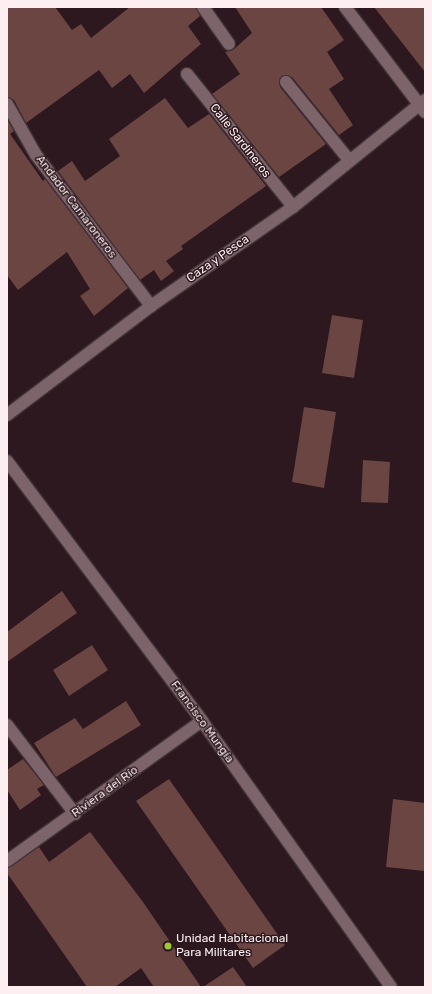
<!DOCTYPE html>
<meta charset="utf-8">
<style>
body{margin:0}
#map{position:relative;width:432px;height:994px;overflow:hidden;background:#2c181e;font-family:Rubik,sans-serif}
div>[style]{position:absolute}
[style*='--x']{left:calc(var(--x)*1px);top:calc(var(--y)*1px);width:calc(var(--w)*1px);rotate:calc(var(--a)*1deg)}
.building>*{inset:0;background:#6b4541}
.roads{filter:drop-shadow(1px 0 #423337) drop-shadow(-1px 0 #423337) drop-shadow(0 1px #423337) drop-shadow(0 -1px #423337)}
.minor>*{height:12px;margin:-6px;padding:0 6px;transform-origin:6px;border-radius:6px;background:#7c646a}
.dots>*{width:11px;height:11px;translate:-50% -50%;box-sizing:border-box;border:2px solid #2c181e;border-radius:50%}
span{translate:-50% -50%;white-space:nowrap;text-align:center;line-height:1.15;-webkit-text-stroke:3px #2c181e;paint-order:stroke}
.street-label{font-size:12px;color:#fceef1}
.poi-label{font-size:12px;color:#fceef1}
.left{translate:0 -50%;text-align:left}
.frame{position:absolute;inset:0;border:8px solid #fceef1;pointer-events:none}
</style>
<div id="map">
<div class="building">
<i style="clip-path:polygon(7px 7px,55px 7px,72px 30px,81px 24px,91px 38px,130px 7px,196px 7px,200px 16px,188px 26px,201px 44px,144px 93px,130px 74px,112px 88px,99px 70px,26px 123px,14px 100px,7px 97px)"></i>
<i style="clip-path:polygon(235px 7px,321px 7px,344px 40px,327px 52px,344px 79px,329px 89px,353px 125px,339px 135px,292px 77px,282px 76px,280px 87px,326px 144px,279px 177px,212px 94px,240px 74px,225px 52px,233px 50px,252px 33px)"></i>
<i style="clip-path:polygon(374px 7px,425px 7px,425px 72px)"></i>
<i style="clip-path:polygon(165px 98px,188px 128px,209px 114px,266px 186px,181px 246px,183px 249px,166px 261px,174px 271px,161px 281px,154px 270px,140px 280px,58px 171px,72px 161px,85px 181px,120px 156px,109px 139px)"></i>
<i style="clip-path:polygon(7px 119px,14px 131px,10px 134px,43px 181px,45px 179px,128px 288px,94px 316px,80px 296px,90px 289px,67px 252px,18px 290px,7px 275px)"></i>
<i style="clip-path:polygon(332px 315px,363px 320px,354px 378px,322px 373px)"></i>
<i style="clip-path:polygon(304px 407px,336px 412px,324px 488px,292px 482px)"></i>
<i style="clip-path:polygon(363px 460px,390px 462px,388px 503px,361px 502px)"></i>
<i style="clip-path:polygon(62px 591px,77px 613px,7px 662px,7px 632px)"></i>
<i style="clip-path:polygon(92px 645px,108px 670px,69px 696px,53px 670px)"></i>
<i style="clip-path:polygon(126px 701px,141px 725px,56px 777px,34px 743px,75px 718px,83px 729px)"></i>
<i style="clip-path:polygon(23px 759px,44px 785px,37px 789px,41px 795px,20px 810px,7px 790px,7px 770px)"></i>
<i style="clip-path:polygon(169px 779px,285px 945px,253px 968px,136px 801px)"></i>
<i style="clip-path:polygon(393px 799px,425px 803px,425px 871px,386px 867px)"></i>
<i style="clip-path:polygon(90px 832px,143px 902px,201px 987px,154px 987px,141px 968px,115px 987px,87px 987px,7px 873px,7px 868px,39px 847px,49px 862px)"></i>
<i style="clip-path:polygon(233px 967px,247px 987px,203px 987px)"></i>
</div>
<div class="roads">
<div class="minor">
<i style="--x:203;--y:7;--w:45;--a:54.9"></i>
<i style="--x:345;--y:7;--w:132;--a:52.7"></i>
<i style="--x:187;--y:74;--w:170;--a:51.4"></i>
<i style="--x:286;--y:82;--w:100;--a:51.1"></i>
<i style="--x:7;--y:104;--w:59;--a:60.4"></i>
<i style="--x:36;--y:155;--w:190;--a:52.7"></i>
<i style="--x:7;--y:415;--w:181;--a:-37.1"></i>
<i style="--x:151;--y:306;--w:173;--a:-34.9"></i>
<i style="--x:293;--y:207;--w:170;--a:-39"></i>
<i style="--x:7;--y:461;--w:325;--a:53.1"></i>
<i style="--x:202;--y:721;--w:326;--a:54.6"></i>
<i style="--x:7;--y:725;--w:112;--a:52.6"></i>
<i style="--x:7;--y:861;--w:240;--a:-35.7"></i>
</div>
</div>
<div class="dots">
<i style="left:168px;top:946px;background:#9dca30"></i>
</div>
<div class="street-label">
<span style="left:240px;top:141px;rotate:52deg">Calle Sardineros</span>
<span style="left:76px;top:207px;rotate:53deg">Andador Camaroneros</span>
<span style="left:218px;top:259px;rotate:-35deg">Caza y Pesca</span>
<span style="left:202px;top:722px;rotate:54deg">Francisco Mungía</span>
<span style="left:105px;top:792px;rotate:-36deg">Riviera del Río</span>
</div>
<div class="poi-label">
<span class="left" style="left:176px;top:946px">Unidad Habitacional<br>Para Militares</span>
</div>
<div class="frame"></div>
</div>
